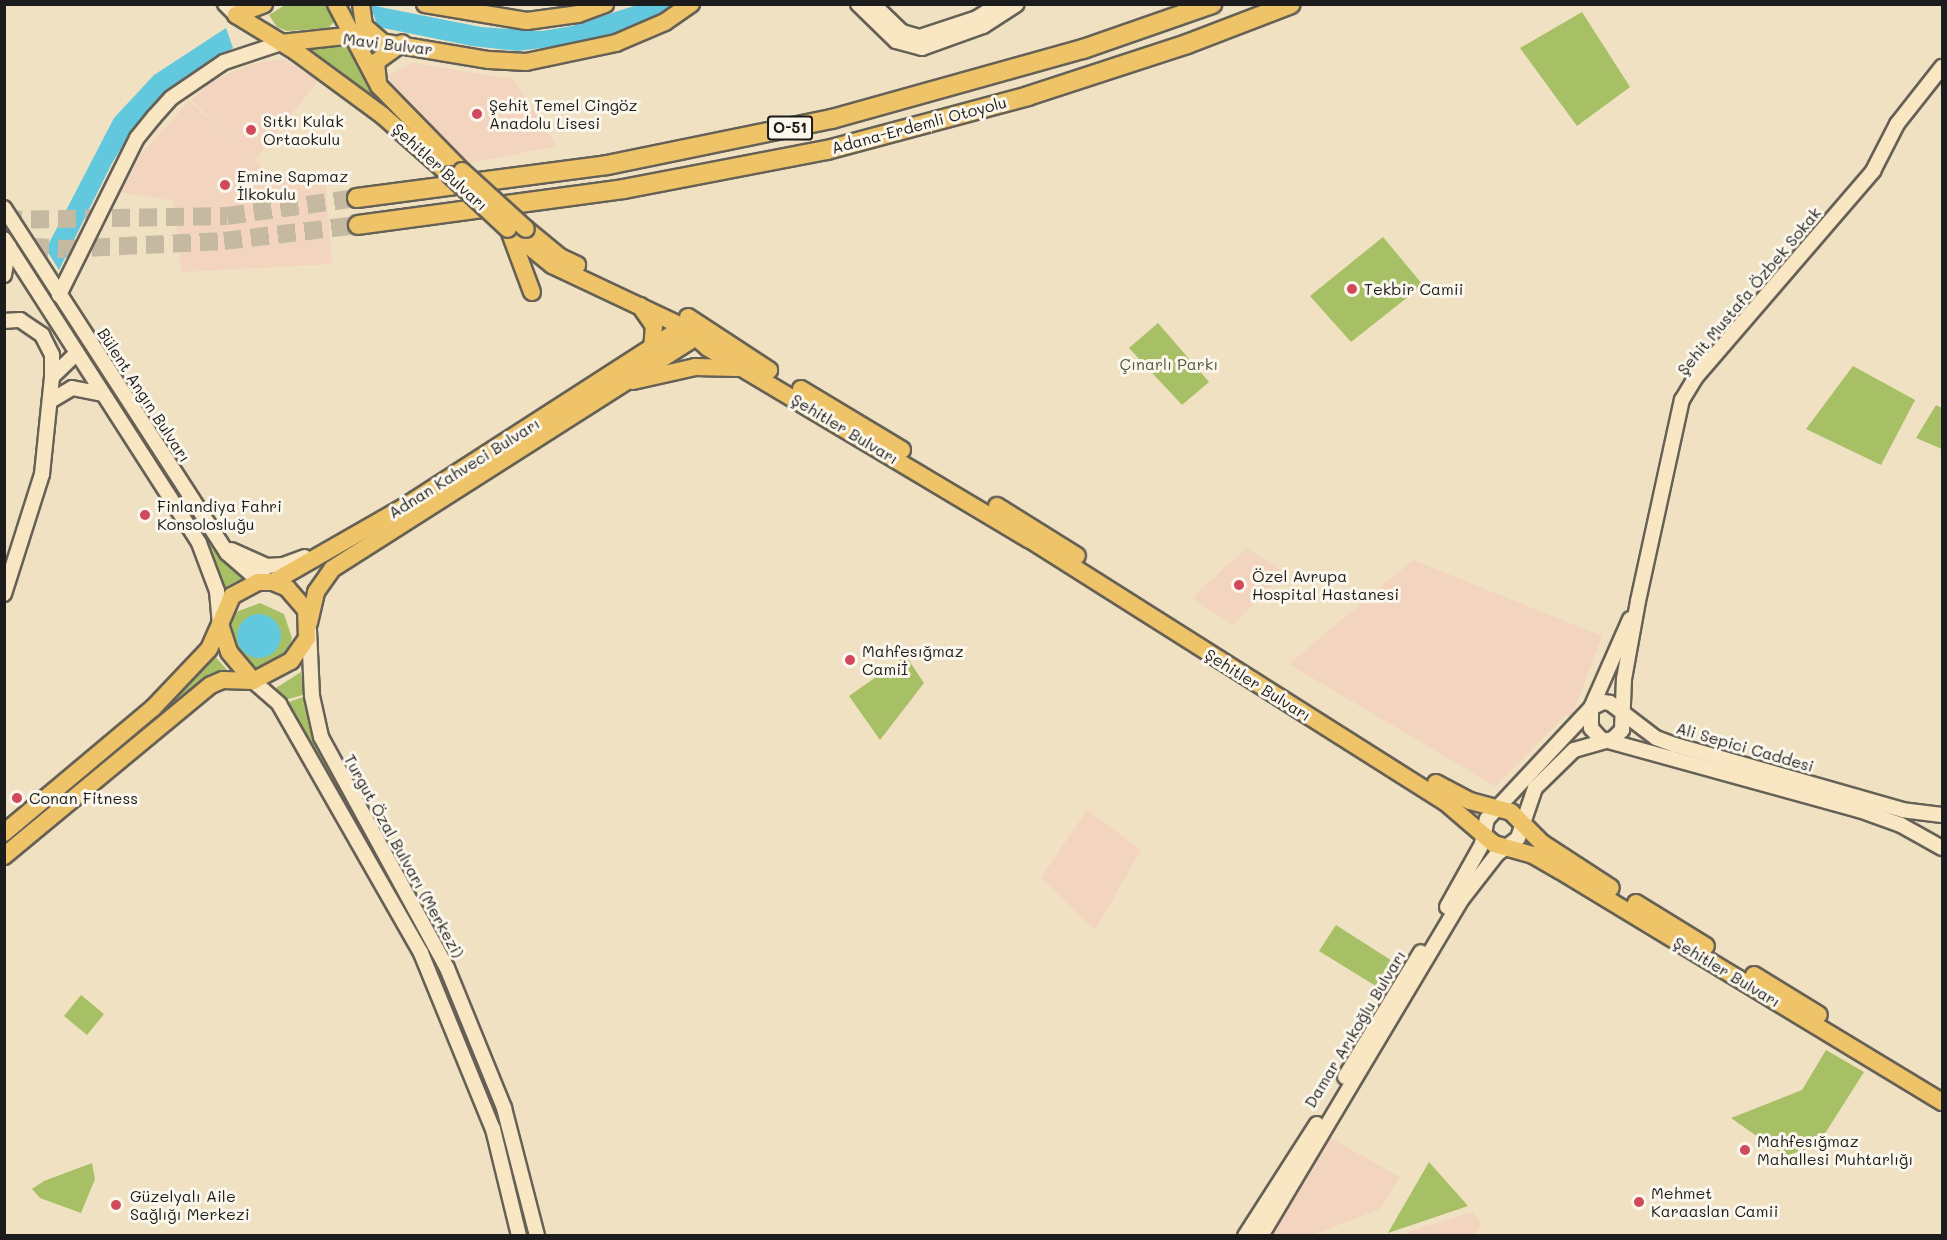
<!DOCTYPE html>
<meta charset="utf-8">
<style>
body{margin:0}
#map{position:relative;width:1947px;height:1240px;overflow:hidden;background:#efe1c2;font-family:Mali,sans-serif}
div>[style]{position:absolute}
[style*='--x']{left:calc(var(--x)*1px);top:calc(var(--y)*1px);width:calc(var(--w)*1px);rotate:calc(var(--a)*1deg)}
.built>*{inset:0;background:#f3d4bf}
.green>*{inset:0;background:#a7bf65}
.water>*{inset:0;background:#61c8de}
.round{border-radius:50%}
.highway-tunnel>*{height:18px;margin-top:-9px;transform-origin:0;background:repeating-linear-gradient(90deg,#c5baa1 0 18px,transparent 0 27px)}
.roads{filter:drop-shadow(2px 0 #666156) drop-shadow(-2px 0 #666156) drop-shadow(0 2px #666156) drop-shadow(0 -2px #666156)}
.secondary>*{height:14px;margin:-7px;padding:0 7px;transform-origin:7px;border-radius:7px;background:#f9e7c3}
.primary>*{height:16px;margin:-8px;padding:0 8px;transform-origin:8px;border-radius:8px;background:#efc469}
.highway>*{height:18px;margin:-9px;padding:0 9px;transform-origin:9px;border-radius:9px;background:#efc469}
.bridges{filter:drop-shadow(2px 0 #666156) drop-shadow(-2px 0 #666156) drop-shadow(0 2px #666156) drop-shadow(0 -2px #666156)}
.primary-bridge>*{height:16px;margin:-8px;padding:0 8px;transform-origin:8px;border-radius:8px;background:#efc469}
.dots>*{width:16px;height:16px;translate:-50% -50%;box-sizing:border-box;border:3px solid #fbf7ec;border-radius:50%}
span{translate:-50% -50%;white-space:nowrap;text-align:center;line-height:1.15;-webkit-text-stroke:6px #fbf7ec;paint-order:stroke}
.shield-label span{padding:2px 4px;background:#fbf7ec;border:2px solid;border-radius:4px;-webkit-text-stroke-width:0}
.shield-label{font-size:15px;color:#1c1c1c;font-weight:700}
.street-label{font-size:16px;color:#1c1c1c}
.poi-label{font-size:16px;color:#1c1c1c}
.left{translate:0 -50%;text-align:left}
.park-label{font-size:16px;color:#545d39}
.frame{position:absolute;inset:0;border:6px solid #1c1c1c;pointer-events:none}
</style>
<div id="map">
<div class="built">
<i style="clip-path:polygon(284px 59px,318px 81px,255px 160px,269px 177px,325px 174px,332px 264px,181px 272px,174px 201px,121px 192px,140px 156px,189px 101px,239px 145px,191px 100px,213px 81px,252px 64px)"></i>
<i style="clip-path:polygon(411px 63px,513px 79px,557px 146px,469px 163px,402px 100px,388px 76px)"></i>
<i style="clip-path:polygon(1246px 548px,1285px 572px,1233px 625px,1192px 598px)"></i>
<i style="clip-path:polygon(1413px 560px,1602px 636px,1571px 718px,1566px 715px,1495px 786px,1289px 664px)"></i>
<i style="clip-path:polygon(1087px 810px,1141px 850px,1095px 930px,1041px 878px)"></i>
<i style="clip-path:polygon(1330px 1138px,1400px 1177px,1380px 1209px,1312px 1235px,1268px 1236px)"></i>
<i style="clip-path:polygon(1472px 1212px,1482px 1224px,1475px 1235px,1399px 1235px)"></i>
</div>
<div class="green">
<i style="clip-path:polygon(285px 5px,328px 5px,335px 21px,328px 28px,287px 31px,277px 27px,269px 15px)"></i>
<i style="clip-path:polygon(1582px 12px,1630px 87px,1577px 126px,1520px 48px)"></i>
<i style="clip-path:polygon(312px 43px,351px 46px,562px 265px,304px 49px)"></i>
<i style="clip-path:polygon(5px 220px,204px 531px,243px 578px,225px 587px,201px 533px,52px 302px)"></i>
<i style="clip-path:polygon(1383px 237px,1423px 285px,1351px 342px,1310px 296px)"></i>
<i style="clip-path:polygon(1158px 323px,1209px 382px,1182px 405px,1129px 348px)"></i>
<i style="clip-path:polygon(1853px 366px,1915px 400px,1881px 465px,1806px 429px)"></i>
<i style="clip-path:polygon(1936px 405px,1942px 408px,1942px 449px,1916px 438px)"></i>
<i style="clip-path:polygon(evenodd,260px 603px,284px 614px,292px 638px,287px 654px,266px 669px,257px 669px,249px 668px,225px 635px,236px 612px,260px 603px,260px 614px,278px 626px,280px 637px,269px 655px,257px 658px,238px 629px,244px 620px,260px 614px)"></i>
<i style="clip-path:polygon(214px 655px,227px 670px,195px 690px,5px 848px,5px 841px,190px 684px)"></i>
<i style="clip-path:polygon(906px 656px,924px 683px,880px 740px,849px 696px)"></i>
<i style="clip-path:polygon(301px 672px,306px 694px,285px 700px,276px 688px)"></i>
<i style="clip-path:polygon(306px 696px,317px 743px,409px 907px,459px 1014px,455px 1016px,405px 909px,286px 703px)"></i>
<i style="clip-path:polygon(1336px 925px,1400px 966px,1384px 991px,1319px 951px)"></i>
<i style="clip-path:polygon(81px 995px,104px 1014px,87px 1035px,64px 1016px)"></i>
<i style="clip-path:polygon(1826px 1050px,1864px 1072px,1817px 1146px,1785px 1156px,1731px 1118px,1802px 1090px)"></i>
<i style="clip-path:polygon(1429px 1162px,1468px 1206px,1388px 1233px)"></i>
<i style="clip-path:polygon(92px 1163px,95px 1179px,81px 1213px,40px 1198px,32px 1189px,44px 1181px)"></i>
</div>
<div class="water">
<i style="clip-path:polygon(370px 5px,481px 27px,542px 31px,572px 26px,637px 5px,673px 5px,636px 26px,595px 41px,518px 51px,472px 46px,378px 27px)"></i>
<i style="clip-path:polygon(226px 28px,233px 48px,186px 76px,138px 122px,112px 163px,59px 270px,46px 249px,114px 118px,154px 75px)"></i>
<i class="round" style="left:237px;top:614px;width:44px;height:44px"></i>
</div>
<div class="highway-tunnel">
<i style="--x:4;--y:220;--w:223;--a:-1"></i>
<i style="--x:227;--y:216;--w:131;--a:-7.9"></i>
<i style="--x:4;--y:245;--w:61;--a:3.8"></i>
<i style="--x:65;--y:249;--w:159;--a:-2.9"></i>
<i style="--x:224;--y:241;--w:135;--a:-6.8"></i>
</div>
<div class="roads">
<div class="secondary">
<i style="--x:225;--y:4;--w:16;--a:45"></i>
<i style="--x:858;--y:4;--w:53;--a:44.2"></i>
<i style="--x:896;--y:41;--w:27;--a:15"></i>
<i style="--x:922;--y:48;--w:65;--a:-19.8"></i>
<i style="--x:983;--y:26;--w:40;--a:-32.9"></i>
<i style="--x:873;--y:4;--w:40;--a:44"></i>
<i style="--x:902;--y:32;--w:19;--a:16"></i>
<i style="--x:920;--y:37;--w:60;--a:-18.4"></i>
<i style="--x:977;--y:18;--w:26;--a:-32"></i>
<i style="--x:4;--y:208;--w:411;--a:57.1"></i>
<i style="--x:227;--y:553;--w:32;--a:41"></i>
<i style="--x:251;--y:574;--w:20;--a:20"></i>
<i style="--x:4;--y:239;--w:361;--a:57.3"></i>
<i style="--x:199;--y:543;--w:51;--a:69.4"></i>
<i style="--x:217;--y:591;--w:33;--a:85"></i>
<i style="--x:4;--y:275;--w:29;--a:-80"></i>
<i style="--x:59;--y:295;--w:175;--a:-63.6"></i>
<i style="--x:137;--y:138;--w:27;--a:-51"></i>
<i style="--x:154;--y:117;--w:25;--a:-48"></i>
<i style="--x:171;--y:98;--w:64;--a:-34.2"></i>
<i style="--x:224;--y:62;--w:60;--a:-18.4"></i>
<i style="--x:4;--y:321;--w:16;--a:-4"></i>
<i style="--x:20;--y:320;--w:27;--a:34"></i>
<i style="--x:42;--y:335;--w:22;--a:63"></i>
<i style="--x:52;--y:355;--w:22;--a:90"></i>
<i style="--x:52;--y:400;--w:23;--a:-31"></i>
<i style="--x:72;--y:388;--w:31;--a:11"></i>
<i style="--x:231;--y:550;--w:39;--a:24"></i>
<i style="--x:267;--y:566;--w:16;--a:-4"></i>
<i style="--x:283;--y:565;--w:23;--a:-20"></i>
<i style="--x:4;--y:594;--w:126;--a:-72.4"></i>
<i style="--x:42;--y:474;--w:98;--a:-84.1"></i>
<i style="--x:52;--y:377;--w:33;--a:-44"></i>
<i style="--x:309;--y:630;--w:66;--a:87.4"></i>
<i style="--x:312;--y:696;--w:42;--a:77.6"></i>
<i style="--x:321;--y:737;--w:263;--a:61.4"></i>
<i style="--x:447;--y:968;--w:151;--a:67.8"></i>
<i style="--x:504;--y:1108;--w:132;--a:75.5"></i>
<i style="--x:253;--y:681;--w:35;--a:41"></i>
<i style="--x:279;--y:704;--w:287;--a:60.3"></i>
<i style="--x:421;--y:953;--w:190;--a:67.8"></i>
<i style="--x:493;--y:1129;--w:110;--a:76.3"></i>
<i style="--x:1942;--y:815;--w:39;--a:-173"></i>
<i style="--x:1903;--y:810;--w:237;--a:-164.1"></i>
<i style="--x:1675;--y:745;--w:20;--a:-160"></i>
<i style="--x:1656;--y:738;--w:58;--a:-142.7"></i>
<i style="--x:1610;--y:703;--w:7;--a:-172"></i>
<i style="--x:1603;--y:702;--w:13;--a:153"></i>
<i style="--x:1591;--y:708;--w:20;--a:90"></i>
<i style="--x:1591;--y:728;--w:15;--a:48"></i>
<i style="--x:1601;--y:739;--w:268;--a:15.4"></i>
<i style="--x:1859;--y:810;--w:45;--a:19.7"></i>
<i style="--x:1901;--y:825;--w:47;--a:29.3"></i>
<i style="--x:1447;--y:907;--w:72;--a:-60.9"></i>
<i style="--x:1482;--y:844;--w:25;--a:-79"></i>
<i style="--x:1487;--y:819;--w:152;--a:-46.9"></i>
<i style="--x:1591;--y:708;--w:97;--a:-66.3"></i>
<i style="--x:1345;--y:1077;--w:146;--a:-58.7"></i>
<i style="--x:1245;--y:1236;--w:133;--a:-57.3"></i>
<i style="--x:1261;--y:1236;--w:392;--a:-59.2"></i>
<i style="--x:1462;--y:899;--w:57;--a:-52.1"></i>
<i style="--x:1497;--y:854;--w:26;--a:-37"></i>
<i style="--x:1518;--y:838;--w:53;--a:-71.2"></i>
<i style="--x:1535;--y:788;--w:54;--a:-44.3"></i>
<i style="--x:1574;--y:750;--w:41;--a:-15.8"></i>
<i style="--x:1613;--y:739;--w:13;--a:-45"></i>
<i style="--x:1622;--y:730;--w:51;--a:-87.8"></i>
<i style="--x:1624;--y:679;--w:79;--a:-79.8"></i>
<i style="--x:1638;--y:601;--w:206;--a:-77.7"></i>
<i style="--x:1682;--y:400;--w:27;--a:-59"></i>
<i style="--x:1696;--y:377;--w:272;--a:-49.3"></i>
<i style="--x:1873;--y:171;--w:53;--a:-62.9"></i>
<i style="--x:1897;--y:124;--w:73;--a:-51.7"></i>
</div>
<div class="primary">
<i style="--x:336;--y:4;--w:93;--a:62.3"></i>
<i style="--x:379;--y:86;--w:119;--a:45.7"></i>
<i style="--x:361;--y:4;--w:22;--a:82"></i>
<i style="--x:364;--y:26;--w:21;--a:41"></i>
<i style="--x:425;--y:4;--w:103;--a:9.5"></i>
<i style="--x:527;--y:21;--w:51;--a:-7.8"></i>
<i style="--x:578;--y:14;--w:29;--a:-20"></i>
<i style="--x:236;--y:15;--w:69;--a:31.4"></i>
<i style="--x:295;--y:51;--w:108;--a:36.3"></i>
<i style="--x:382;--y:115;--w:91;--a:41.4"></i>
<i style="--x:236;--y:15;--w:30;--a:-21"></i>
<i style="--x:281;--y:43;--w:64;--a:-6.2"></i>
<i style="--x:345;--y:36;--w:146;--a:9.5"></i>
<i style="--x:489;--y:60;--w:37;--a:3"></i>
<i style="--x:526;--y:62;--w:92;--a:-11.9"></i>
<i style="--x:616;--y:43;--w:53;--a:-23.2"></i>
<i style="--x:665;--y:22;--w:32;--a:-35"></i>
<i style="--x:378;--y:82;--w:20;--a:-96"></i>
<i style="--x:376;--y:62;--w:32;--a:-36"></i>
<i style="--x:508;--y:229;--w:57;--a:39.3"></i>
<i style="--x:552;--y:265;--w:146;--a:25.2"></i>
<i style="--x:684;--y:327;--w:32;--a:41"></i>
<i style="--x:708;--y:348;--w:374;--a:30.8"></i>
<i style="--x:1029;--y:539;--w:491;--a:32.3"></i>
<i style="--x:1444;--y:801;--w:66;--a:40.7"></i>
<i style="--x:1494;--y:844;--w:41;--a:15.8"></i>
<i style="--x:1533;--y:855;--w:30;--a:30"></i>
<i style="--x:1559;--y:870;--w:448;--a:31.2"></i>
<i style="--x:526;--y:229;--w:44;--a:39.5"></i>
<i style="--x:560;--y:257;--w:19;--a:25"></i>
<i style="--x:510;--y:233;--w:63;--a:69.6"></i>
<i style="--x:640;--y:306;--w:24;--a:55"></i>
<i style="--x:654;--y:326;--w:22;--a:95"></i>
<i style="--x:688;--y:317;--w:97;--a:33.2"></i>
<i style="--x:633;--y:381;--w:64;--a:-12.7"></i>
<i style="--x:695;--y:367;--w:42;--a:1.4"></i>
<i style="--x:801;--y:389;--w:118;--a:31.1"></i>
<i style="--x:997;--y:506;--w:94;--a:32"></i>
<i style="--x:273;--y:582;--w:151;--a:-29.8"></i>
<i style="--x:404;--y:507;--w:341;--a:-32.8"></i>
<i style="--x:309;--y:623;--w:32;--a:-77"></i>
<i style="--x:316;--y:592;--w:28;--a:-55"></i>
<i style="--x:332;--y:569;--w:442;--a:-32.5"></i>
<i style="--x:1436;--y:783;--w:38;--a:28"></i>
<i style="--x:1470;--y:801;--w:42;--a:15"></i>
<i style="--x:1511;--y:812;--w:44;--a:45"></i>
<i style="--x:1542;--y:843;--w:82;--a:33.1"></i>
<i style="--x:4;--y:833;--w:194;--a:-40"></i>
<i style="--x:153;--y:708;--w:81;--a:-46.5"></i>
<i style="--x:209;--y:649;--w:27;--a:-66"></i>
<i style="--x:4;--y:856;--w:268;--a:-39.6"></i>
<i style="--x:211;--y:685;--w:13;--a:-23"></i>
<i style="--x:223;--y:680;--w:30;--a:2"></i>
<i style="--x:253;--y:681;--w:43;--a:-27.8"></i>
<i style="--x:291;--y:661;--w:28;--a:-55"></i>
<i style="--x:307;--y:638;--w:28;--a:-92"></i>
<i style="--x:306;--y:610;--w:29;--a:-131"></i>
<i style="--x:287;--y:588;--w:15;--a:-157"></i>
<i style="--x:273;--y:582;--w:15;--a:180"></i>
<i style="--x:258;--y:582;--w:30;--a:152"></i>
<i style="--x:232;--y:596;--w:30;--a:113"></i>
<i style="--x:220;--y:624;--w:29;--a:72"></i>
<i style="--x:229;--y:652;--w:38;--a:50"></i>
<i style="--x:1636;--y:903;--w:82;--a:31.6"></i>
<i style="--x:1754;--y:975;--w:76;--a:31.6"></i>
</div>
<div class="highway">
<i style="--x:357;--y:198;--w:252;--a:-7.5"></i>
<i style="--x:607;--y:165;--w:230;--a:-11.6"></i>
<i style="--x:832;--y:119;--w:261;--a:-15.6"></i>
<i style="--x:1083;--y:49;--w:137;--a:-19.2"></i>
<i style="--x:358;--y:225;--w:268;--a:-7.7"></i>
<i style="--x:624;--y:189;--w:207;--a:-10.9"></i>
<i style="--x:827;--y:150;--w:208;--a:-15"></i>
<i style="--x:1028;--y:96;--w:167;--a:-18.1"></i>
<i style="--x:1187;--y:44;--w:111;--a:-21"></i>
</div>
</div>
<div class="bridges">
<div class="primary-bridge">
<i style="--x:462;--y:171;--w:86;--a:42.2"></i>
<i style="--x:450;--y:175;--w:79;--a:43"></i>
</div>
</div>
<div class="dots">
<i style="left:477px;top:114px;background:#d1495b"></i>
<i style="left:251px;top:130px;background:#d1495b"></i>
<i style="left:225px;top:185px;background:#d1495b"></i>
<i style="left:1352px;top:289px;background:#d1495b"></i>
<i style="left:145px;top:515px;background:#d1495b"></i>
<i style="left:1239px;top:585px;background:#d1495b"></i>
<i style="left:850px;top:660px;background:#d1495b"></i>
<i style="left:17px;top:798px;background:#d1495b"></i>
<i style="left:1745px;top:1150px;background:#d1495b"></i>
<i style="left:1639px;top:1202px;background:#d1495b"></i>
<i style="left:116px;top:1205px;background:#d1495b"></i>
</div>
<div class="shield-label">
<span style="left:790px;top:128px">O-51</span>
</div>
<div class="street-label">
<span style="left:388px;top:44px;rotate:7deg">Mavi Bulvar</span>
<span style="left:919px;top:125px;rotate:-15deg">Adana-Erdemli Otoyolu</span>
<span style="left:440px;top:167px;rotate:42deg">Şehitler Bulvarı</span>
<span style="left:1749px;top:291px;rotate:-50deg">Şehit Mustafa Özbek Sokak</span>
<span style="left:144px;top:395px;rotate:57deg">Bülent Angın Bulvarı</span>
<span style="left:845px;top:429px;rotate:31deg">Şehitler Bulvarı</span>
<span style="left:464px;top:468px;rotate:-32deg">Adnan Kahveci Bulvarı</span>
<span style="left:1258px;top:685px;rotate:32deg">Şehitler Bulvarı</span>
<span style="left:1745px;top:747px;rotate:16deg">Ali Sepici Caddesi</span>
<span style="left:404px;top:856px;rotate:61deg">Turgut Özal Bulvarı (Merkezi)</span>
<span style="left:1727px;top:972px;rotate:31deg">Şehitler Bulvarı</span>
<span style="left:1355px;top:1029px;rotate:-59deg">Damar Arıkoğlu Bulvarı</span>
</div>
<div class="poi-label">
<span class="left" style="left:489px;top:114px">Şehit Temel Cingöz<br>Anadolu Lisesi</span>
<span class="left" style="left:263px;top:130px">Sıtkı Kulak<br>Ortaokulu</span>
<span class="left" style="left:237px;top:185px">Emine Sapmaz<br>İlkokulu</span>
<span class="left" style="left:1364px;top:289px">Tekbir Camii</span>
<span class="left" style="left:157px;top:515px">Finlandiya Fahri<br>Konsolosluğu</span>
<span class="left" style="left:1252px;top:585px">Özel Avrupa<br>Hospital Hastanesi</span>
<span class="left" style="left:862px;top:660px">Mahfesığmaz<br>Camiİ</span>
<span class="left" style="left:29px;top:798px">Conan Fitness</span>
<span class="left" style="left:1757px;top:1150px">Mahfesığmaz<br>Mahallesi Muhtarlığı</span>
<span class="left" style="left:1651px;top:1202px">Mehmet<br>Karaaslan Camii</span>
<span class="left" style="left:130px;top:1205px">Güzelyalı Aile<br>Sağlığı Merkezi</span>
</div>
<div class="park-label">
<span style="left:1169px;top:364px">Çınarlı Parkı</span>
</div>
<div class="frame"></div>
</div>
